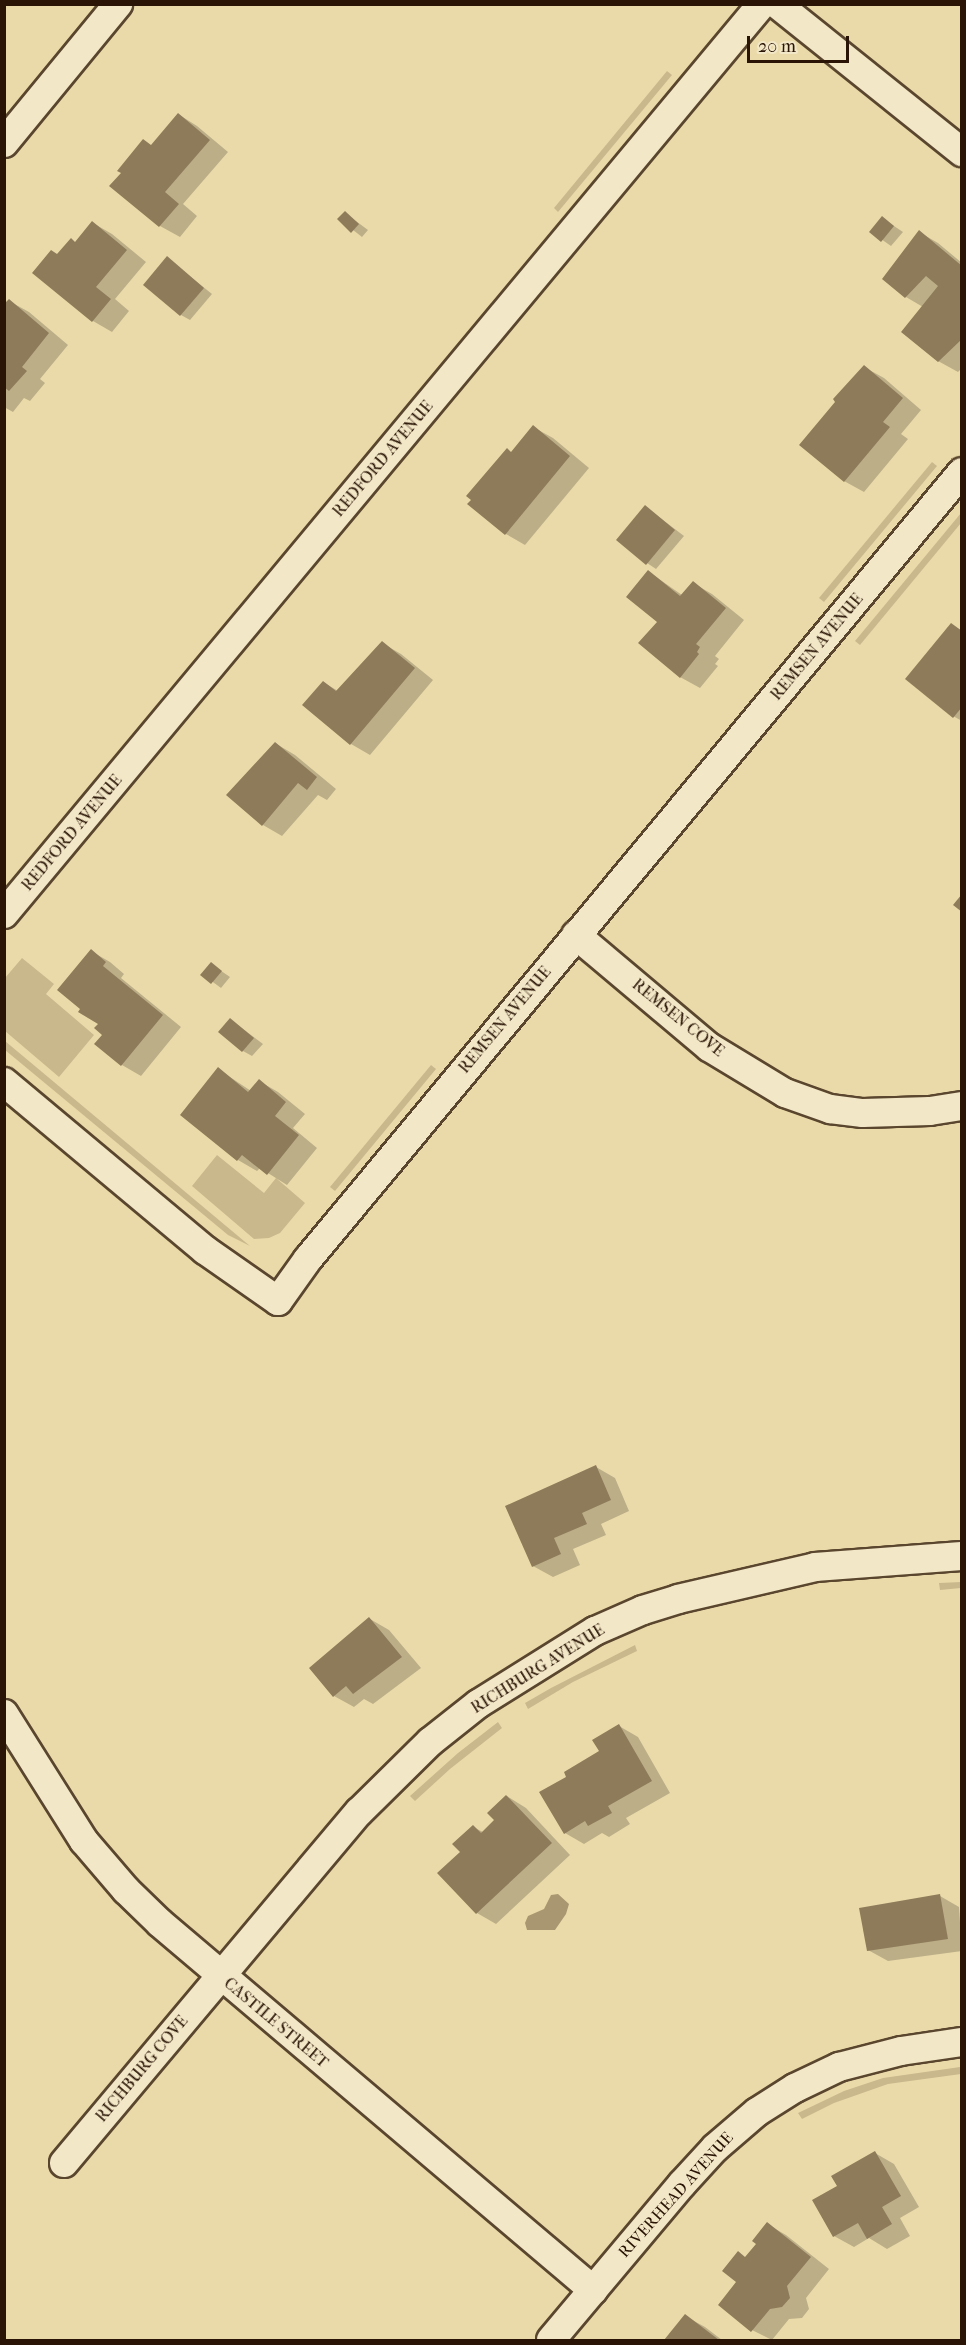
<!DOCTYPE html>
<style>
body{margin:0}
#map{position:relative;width:966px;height:2345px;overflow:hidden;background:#ebdaa9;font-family:"IM FELL French Canon",serif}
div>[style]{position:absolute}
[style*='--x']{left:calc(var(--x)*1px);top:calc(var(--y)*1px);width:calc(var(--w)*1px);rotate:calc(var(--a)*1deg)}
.green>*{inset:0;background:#cab88d}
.water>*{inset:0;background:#a99771}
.shadow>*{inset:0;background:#0003}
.building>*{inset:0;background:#8e7b5a}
.roads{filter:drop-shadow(2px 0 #5a462e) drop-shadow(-2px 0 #5a462e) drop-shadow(0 2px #5a462e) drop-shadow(0 -2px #5a462e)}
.minor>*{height:28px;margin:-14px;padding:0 14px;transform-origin:14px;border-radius:14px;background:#f2e7c7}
span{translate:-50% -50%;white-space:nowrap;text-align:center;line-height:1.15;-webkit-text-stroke:6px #f2e7c7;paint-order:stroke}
.street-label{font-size:16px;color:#291405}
.frame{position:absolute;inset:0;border:6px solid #291405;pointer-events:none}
.scale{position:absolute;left:747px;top:36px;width:102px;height:27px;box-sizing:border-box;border:3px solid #291405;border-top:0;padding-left:8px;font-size:18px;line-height:21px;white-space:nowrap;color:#291405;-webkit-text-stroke:4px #f2e7c7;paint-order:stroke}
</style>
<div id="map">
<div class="green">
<i style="clip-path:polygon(667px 71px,672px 75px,558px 212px,554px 208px)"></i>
<i style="clip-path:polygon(932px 462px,937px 466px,824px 602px,819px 598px)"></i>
<i style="clip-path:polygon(961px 513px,961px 523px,860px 645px,855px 641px)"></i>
<i style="clip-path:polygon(22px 958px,54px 984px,46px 994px,94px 1035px,59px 1077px,5px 1031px,5px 978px)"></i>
<i style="clip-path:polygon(5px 1041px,250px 1246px,228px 1235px,5px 1050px)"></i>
<i style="clip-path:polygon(431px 1065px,436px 1069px,335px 1191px,330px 1187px)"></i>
<i style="clip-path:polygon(217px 1155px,264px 1193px,276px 1178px,305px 1203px,280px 1233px,269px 1238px,254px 1239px,192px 1186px)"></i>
<i style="clip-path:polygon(961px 1582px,961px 1588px,940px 1590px,939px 1583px)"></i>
<i style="clip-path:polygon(635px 1645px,637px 1651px,573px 1682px,528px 1709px,525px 1703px,551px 1688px)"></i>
<i style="clip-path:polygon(498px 1722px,502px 1728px,450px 1769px,415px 1801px,410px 1796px,458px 1753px)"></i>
<i style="clip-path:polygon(960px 2067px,961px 2074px,888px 2084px,834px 2103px,802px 2119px,798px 2113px,844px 2091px,883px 2078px)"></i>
</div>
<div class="water">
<i style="clip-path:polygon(558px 1894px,569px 1904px,566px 1914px,555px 1930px,527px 1930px,525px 1923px,528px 1916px,544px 1909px,551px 1895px)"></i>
</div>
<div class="shadow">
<i style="clip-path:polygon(178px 114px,197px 126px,228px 152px,183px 204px,197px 216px,180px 237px,160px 226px,112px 186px,152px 146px)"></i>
<i style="clip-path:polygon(345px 213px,368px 230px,362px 237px,339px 219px)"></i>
<i style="clip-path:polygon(882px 218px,903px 232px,891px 246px,871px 232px)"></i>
<i style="clip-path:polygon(93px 223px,112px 234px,146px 262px,115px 299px,129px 311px,112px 332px,93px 321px,34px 273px,76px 243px)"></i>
<i style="clip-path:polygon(919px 232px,938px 243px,962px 263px,962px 368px,958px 372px,938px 361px,923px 307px,906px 297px)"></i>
<i style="clip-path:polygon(167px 258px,212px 294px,190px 320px,181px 315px)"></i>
<i style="clip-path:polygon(9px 301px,29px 312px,68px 345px,40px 379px,45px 383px,30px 401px,24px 398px,13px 412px,4px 407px,4px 307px)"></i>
<i style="clip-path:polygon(864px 367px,884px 378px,921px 410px,901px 434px,908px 439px,864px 492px,844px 481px)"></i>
<i style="clip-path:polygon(533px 427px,553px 438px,589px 468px,525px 545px,506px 534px,512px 453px)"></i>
<i style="clip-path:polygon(646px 507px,684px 536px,656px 569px,647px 563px)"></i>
<i style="clip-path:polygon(649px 572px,682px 595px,693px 583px,712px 594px,744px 620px,715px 656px,719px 659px,715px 664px,718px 666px,700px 688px,680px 677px,659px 621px)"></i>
<i style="clip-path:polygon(952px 625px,962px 631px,962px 721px,953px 716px)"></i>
<i style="clip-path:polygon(382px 643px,401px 654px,433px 680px,370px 755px,351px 744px,323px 682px,338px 691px)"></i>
<i style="clip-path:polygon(275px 743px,295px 755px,336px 789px,327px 800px,318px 795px,282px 836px,263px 825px,228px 795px)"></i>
<i style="clip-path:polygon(91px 951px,110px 962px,124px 974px,121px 978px,181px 1027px,141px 1076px,122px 1065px,104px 1034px)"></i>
<i style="clip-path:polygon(211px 964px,230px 977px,221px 988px,202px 974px)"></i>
<i style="clip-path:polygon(231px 1020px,263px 1044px,252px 1056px,243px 1051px)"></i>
<i style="clip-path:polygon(218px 1069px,251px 1091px,259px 1081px,278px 1092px,305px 1114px,293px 1128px,317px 1148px,287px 1185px,260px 1168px,257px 1171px,238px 1160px,182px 1114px)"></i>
<i style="clip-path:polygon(596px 1467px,615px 1478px,629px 1511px,601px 1524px,606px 1535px,573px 1549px,580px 1565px,553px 1577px,533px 1566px)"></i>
<i style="clip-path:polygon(370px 1619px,389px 1630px,421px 1668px,373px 1704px,364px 1699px,354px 1707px,334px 1696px)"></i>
<i style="clip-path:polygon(619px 1726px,638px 1737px,670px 1793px,626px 1818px,630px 1824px,609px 1837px,602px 1833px,584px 1844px,565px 1833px,568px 1777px,601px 1751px)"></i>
<i style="clip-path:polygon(507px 1796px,526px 1808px,570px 1855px,496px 1924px,477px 1913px,462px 1852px,473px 1827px,483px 1832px,496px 1820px)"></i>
<i style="clip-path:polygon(940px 1896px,959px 1907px,962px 1951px,888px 1961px,868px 1950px)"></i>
<i style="clip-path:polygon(875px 2153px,894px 2164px,919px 2207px,900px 2218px,910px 2236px,887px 2249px,869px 2238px,854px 2247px,834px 2236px,839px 2186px)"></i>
<i style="clip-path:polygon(767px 2224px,786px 2235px,829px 2269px,806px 2298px,809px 2309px,802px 2318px,789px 2319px,772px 2340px,752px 2330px,738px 2282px)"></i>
<i style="clip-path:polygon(685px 2316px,705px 2327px,722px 2340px,668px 2340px)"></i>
</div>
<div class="building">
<i style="clip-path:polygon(178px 113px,210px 140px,165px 192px,179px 204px,159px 227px,109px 186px,121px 173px,117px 171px,143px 139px,151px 145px)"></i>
<i style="clip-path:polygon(345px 211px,359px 224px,351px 233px,337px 219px)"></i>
<i style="clip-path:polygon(882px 216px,894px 226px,881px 242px,869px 232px)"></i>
<i style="clip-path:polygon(92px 221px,127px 250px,96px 287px,111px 299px,92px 322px,32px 273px,51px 250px,57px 254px,71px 238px,75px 242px)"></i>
<i style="clip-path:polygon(919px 230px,962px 266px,962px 339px,938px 362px,901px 332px,938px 286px,926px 276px,905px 298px,882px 279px)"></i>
<i style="clip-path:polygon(167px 256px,204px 288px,180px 316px,143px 285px)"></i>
<i style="clip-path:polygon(9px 299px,49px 333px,22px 367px,27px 371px,9px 391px,4px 387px,4px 304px)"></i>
<i style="clip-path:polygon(864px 365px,903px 398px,883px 422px,890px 427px,844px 482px,799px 445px,835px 402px,833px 399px)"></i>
<i style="clip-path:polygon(533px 425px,570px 456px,505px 535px,467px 504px,471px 500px,466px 496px,507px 448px,511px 452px)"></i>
<i style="clip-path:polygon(645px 505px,675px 530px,646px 565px,616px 540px)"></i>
<i style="clip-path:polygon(648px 570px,680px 596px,693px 581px,726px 608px,696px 644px,700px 647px,697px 652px,699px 654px,680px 678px,638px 643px,657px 622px,626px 597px)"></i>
<i style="clip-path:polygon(951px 623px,962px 631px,962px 707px,953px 718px,905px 679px)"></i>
<i style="clip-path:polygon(382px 641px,415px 668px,350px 745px,302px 705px,323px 681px,336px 691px)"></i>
<i style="clip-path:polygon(275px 742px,317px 777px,307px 790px,298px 783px,262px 826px,226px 795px)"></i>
<i style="clip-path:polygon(962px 894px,962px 912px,953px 905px)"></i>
<i style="clip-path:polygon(91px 949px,106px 962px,103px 966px,163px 1015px,121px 1066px,94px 1044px,102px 1035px,94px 1028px,98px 1024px,78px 1012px,80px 1009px,57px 990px)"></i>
<i style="clip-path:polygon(211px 962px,222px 971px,211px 984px,200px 975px)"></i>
<i style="clip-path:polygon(230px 1018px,254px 1038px,242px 1052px,218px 1032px)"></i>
<i style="clip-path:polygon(218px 1067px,248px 1092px,259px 1079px,286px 1102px,275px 1116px,299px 1135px,267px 1175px,242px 1155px,237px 1161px,180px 1115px)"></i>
<i style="clip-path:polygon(596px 1465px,611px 1500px,582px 1513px,587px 1524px,554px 1538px,561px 1554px,532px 1567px,505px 1506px)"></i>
<i style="clip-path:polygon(369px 1617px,402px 1657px,353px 1694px,346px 1686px,333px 1697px,309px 1668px)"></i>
<i style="clip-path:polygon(619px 1724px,652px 1781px,608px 1806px,612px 1813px,588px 1826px,585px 1821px,564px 1834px,539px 1792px,566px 1777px,564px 1772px,599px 1751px,592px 1740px)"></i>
<i style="clip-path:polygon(506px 1795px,552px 1843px,476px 1914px,437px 1873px,460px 1852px,452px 1844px,473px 1825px,481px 1833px,494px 1820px,487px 1813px)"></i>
<i style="clip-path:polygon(940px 1894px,948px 1939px,867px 1951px,859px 1908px)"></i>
<i style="clip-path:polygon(875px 2151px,901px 2196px,882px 2207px,892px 2224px,867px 2239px,858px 2223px,833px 2237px,812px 2200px,837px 2186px,831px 2176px)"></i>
<i style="clip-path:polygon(767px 2222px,811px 2257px,787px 2286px,790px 2298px,782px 2307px,770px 2309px,751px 2332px,718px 2305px,736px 2282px,722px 2271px,738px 2251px,745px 2257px,756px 2244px,752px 2241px)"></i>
<i style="clip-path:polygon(685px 2314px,719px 2340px,664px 2340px)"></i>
</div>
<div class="roads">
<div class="minor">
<i style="--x:777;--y:4;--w:237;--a:38.7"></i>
<i style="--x:4;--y:143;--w:180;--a:-50.6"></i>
<i style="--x:4;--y:914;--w:1184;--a:-50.21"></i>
<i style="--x:576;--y:935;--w:174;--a:40.1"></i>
<i style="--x:709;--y:1047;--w:89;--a:31.2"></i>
<i style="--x:785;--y:1093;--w:48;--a:19.6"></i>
<i style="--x:830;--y:1109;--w:33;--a:7"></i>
<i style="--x:863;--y:1113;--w:67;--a:-1.7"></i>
<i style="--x:930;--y:1111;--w:32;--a:-9"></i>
<i style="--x:4;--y:1082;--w:262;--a:39.9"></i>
<i style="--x:205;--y:1250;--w:89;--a:34.9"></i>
<i style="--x:278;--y:1301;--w:52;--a:-54.5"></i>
<i style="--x:308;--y:1259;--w:1023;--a:-50.27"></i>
<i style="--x:4;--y:1714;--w:150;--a:57.8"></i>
<i style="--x:84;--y:1841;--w:65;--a:49.4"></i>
<i style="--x:126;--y:1890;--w:47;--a:44.1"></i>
<i style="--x:160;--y:1923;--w:568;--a:40.28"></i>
<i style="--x:64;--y:2163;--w:459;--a:-50"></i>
<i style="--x:359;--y:1812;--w:100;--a:-44.6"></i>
<i style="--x:430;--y:1742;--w:61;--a:-38.4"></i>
<i style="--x:478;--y:1704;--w:138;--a:-32"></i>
<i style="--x:595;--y:1631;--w:52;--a:-23.6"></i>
<i style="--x:643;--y:1610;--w:37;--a:-17"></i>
<i style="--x:678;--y:1599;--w:141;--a:-13.1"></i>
<i style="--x:815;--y:1567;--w:147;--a:-4.3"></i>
<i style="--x:551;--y:2340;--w:204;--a:-50"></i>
<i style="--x:682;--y:2184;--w:49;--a:-47.5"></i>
<i style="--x:715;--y:2148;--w:55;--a:-40.6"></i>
<i style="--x:757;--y:2112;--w:45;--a:-32.3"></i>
<i style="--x:795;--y:2088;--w:49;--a:-25.5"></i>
<i style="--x:839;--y:2067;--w:64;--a:-14.5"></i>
<i style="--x:901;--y:2051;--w:62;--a:-8.4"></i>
</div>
</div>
<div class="street-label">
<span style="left:383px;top:459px;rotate:-50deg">REDFORD AVENUE</span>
<span style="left:817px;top:647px;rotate:-50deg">REMSEN AVENUE</span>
<span style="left:72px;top:833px;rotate:-50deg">REDFORD AVENUE</span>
<span style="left:678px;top:1018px;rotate:39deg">REMSEN COVE</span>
<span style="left:505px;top:1020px;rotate:-50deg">REMSEN AVENUE</span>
<span style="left:538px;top:1669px;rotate:-32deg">RICHBURG AVENUE</span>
<span style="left:276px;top:2023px;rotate:40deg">CASTILE STREET</span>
<span style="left:142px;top:2069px;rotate:-50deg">RICHBURG COVE</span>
<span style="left:676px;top:2195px;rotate:-48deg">RIVERHEAD AVENUE</span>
</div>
<div class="frame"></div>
<div class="scale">20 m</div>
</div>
